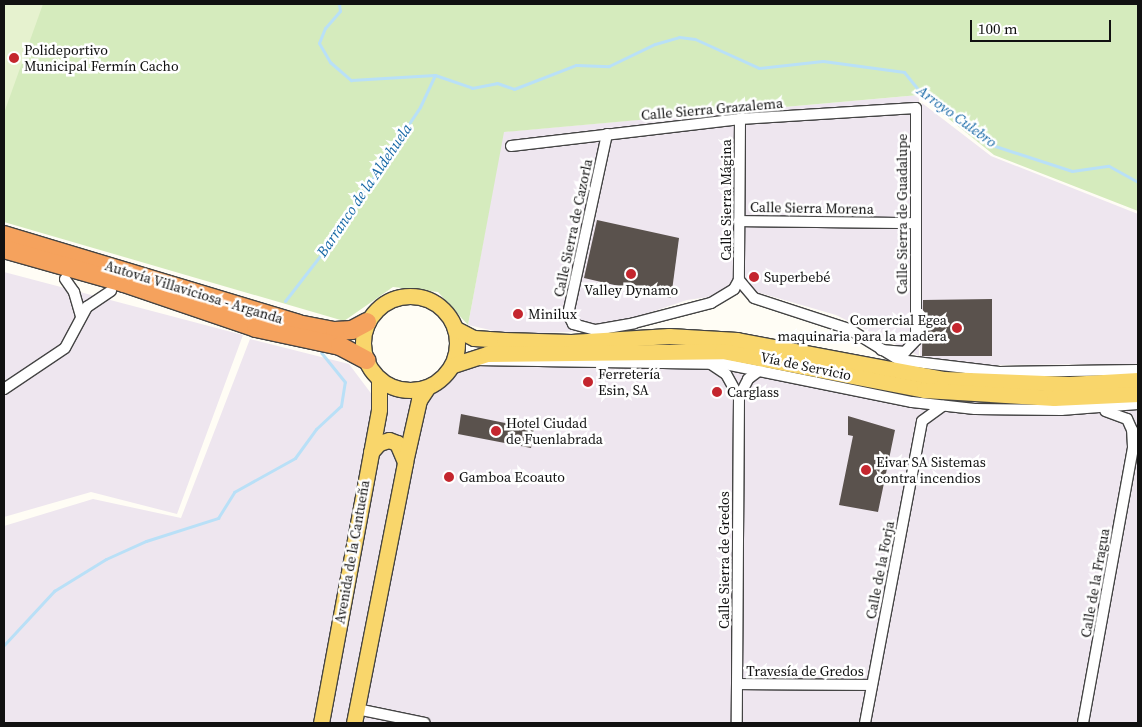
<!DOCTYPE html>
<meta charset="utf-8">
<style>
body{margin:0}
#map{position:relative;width:1142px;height:727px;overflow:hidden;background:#fffdf5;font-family:"Source Serif 4",serif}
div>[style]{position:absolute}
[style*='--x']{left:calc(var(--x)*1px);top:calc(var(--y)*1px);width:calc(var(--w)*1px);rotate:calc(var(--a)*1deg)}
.industrial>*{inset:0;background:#eee6ef}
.green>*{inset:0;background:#d5ebbd}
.pitch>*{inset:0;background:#e6f2cf}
.stream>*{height:3px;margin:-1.5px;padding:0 1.5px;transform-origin:1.5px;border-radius:1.5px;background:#b9e0f7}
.building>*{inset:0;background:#5a524d}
.roads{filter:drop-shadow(1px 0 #444) drop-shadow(-1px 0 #444) drop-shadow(0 1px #444) drop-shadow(0 -1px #444)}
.minor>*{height:10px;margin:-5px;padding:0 5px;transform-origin:5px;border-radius:5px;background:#fff}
.primary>*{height:15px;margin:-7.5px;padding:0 7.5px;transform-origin:7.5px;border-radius:7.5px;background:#f9d66b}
.primary>.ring{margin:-7.5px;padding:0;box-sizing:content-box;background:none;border:15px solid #f9d66b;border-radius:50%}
.motorway>*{height:18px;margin:-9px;padding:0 9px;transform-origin:9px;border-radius:9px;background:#f5a25d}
.dots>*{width:14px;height:14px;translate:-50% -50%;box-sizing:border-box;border:2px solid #fff;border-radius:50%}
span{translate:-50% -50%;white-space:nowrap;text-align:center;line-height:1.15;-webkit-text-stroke:5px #fff;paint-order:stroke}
.poi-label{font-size:14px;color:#111}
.left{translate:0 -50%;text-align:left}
.right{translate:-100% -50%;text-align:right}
.street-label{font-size:14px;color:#111}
.water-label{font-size:15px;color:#1768a6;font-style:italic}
.frame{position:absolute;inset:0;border:5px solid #111;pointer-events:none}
.scale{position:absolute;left:970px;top:20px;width:141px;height:22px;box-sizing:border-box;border:2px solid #111;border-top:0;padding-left:6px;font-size:15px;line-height:18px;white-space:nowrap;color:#111;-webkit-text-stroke:4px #fff;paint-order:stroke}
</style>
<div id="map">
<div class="industrial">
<i style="clip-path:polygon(919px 95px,919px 356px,836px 315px,753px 291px,687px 300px,595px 331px,508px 334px,468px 325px,503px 132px)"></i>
<i style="clip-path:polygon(922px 103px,991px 156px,1138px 214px,1138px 364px,993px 365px,920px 359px)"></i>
<i style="clip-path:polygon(4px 272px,243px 335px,177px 514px,91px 492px,4px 517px)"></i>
<i style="clip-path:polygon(250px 339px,349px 364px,373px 396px,428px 396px,462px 366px,492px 360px,723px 359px,924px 398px,1057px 405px,1138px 399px,1138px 723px,4px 723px,4px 526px,93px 499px,181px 518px)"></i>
</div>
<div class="green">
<i style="clip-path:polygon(4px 4px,1138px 4px,1138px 211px,994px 155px,919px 95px,504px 132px,468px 325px,438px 292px,393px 287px,344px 321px,4px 222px)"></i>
</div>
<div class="pitch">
<i style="clip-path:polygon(4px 4px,43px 4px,4px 113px)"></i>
</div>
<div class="stream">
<i style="--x:339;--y:4;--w:7;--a:82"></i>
<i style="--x:340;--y:11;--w:23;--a:131"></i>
<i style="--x:325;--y:28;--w:16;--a:112"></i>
<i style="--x:319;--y:43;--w:22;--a:60"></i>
<i style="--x:330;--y:62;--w:28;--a:41"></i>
<i style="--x:351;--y:80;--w:84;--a:-3.4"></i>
<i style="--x:435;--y:75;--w:39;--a:19"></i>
<i style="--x:472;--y:88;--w:25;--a:-11"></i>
<i style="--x:497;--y:83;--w:18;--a:19"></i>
<i style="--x:514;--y:89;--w:66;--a:-21.2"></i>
<i style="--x:576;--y:65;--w:33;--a:2"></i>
<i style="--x:609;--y:66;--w:51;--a:-25.6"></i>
<i style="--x:655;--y:44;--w:25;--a:-16"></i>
<i style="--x:679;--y:37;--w:16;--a:7"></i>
<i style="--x:695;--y:39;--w:70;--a:24.4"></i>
<i style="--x:759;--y:68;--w:64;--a:-6.2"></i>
<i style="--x:823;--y:61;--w:82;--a:7.7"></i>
<i style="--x:904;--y:72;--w:26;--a:51"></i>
<i style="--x:920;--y:92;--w:92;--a:35.8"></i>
<i style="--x:995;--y:146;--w:81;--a:18"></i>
<i style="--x:1072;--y:171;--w:37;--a:-8"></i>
<i style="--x:1109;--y:166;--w:33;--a:29"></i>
<i style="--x:285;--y:301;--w:73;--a:-52.2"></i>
<i style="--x:330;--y:243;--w:163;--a:-56.5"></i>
<i style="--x:420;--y:107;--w:35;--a:-65"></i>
<i style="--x:4;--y:645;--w:74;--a:-47.2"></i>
<i style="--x:54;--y:591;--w:61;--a:-31.6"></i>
<i style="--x:106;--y:559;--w:44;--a:-24.2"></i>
<i style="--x:146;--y:541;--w:76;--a:-17.7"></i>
<i style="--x:218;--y:518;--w:31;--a:-58"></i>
<i style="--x:234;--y:492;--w:70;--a:-29.1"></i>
<i style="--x:295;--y:458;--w:36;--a:-54"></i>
<i style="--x:316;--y:429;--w:34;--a:-43"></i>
<i style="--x:341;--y:406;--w:24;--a:-81"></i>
<i style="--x:345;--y:382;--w:38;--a:-129"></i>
</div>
<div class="building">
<i style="clip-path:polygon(597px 220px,679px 238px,671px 298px,584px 278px)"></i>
<i style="clip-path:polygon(992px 299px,992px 356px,922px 356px,923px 300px)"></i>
<i style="clip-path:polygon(461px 414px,534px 429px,531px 448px,458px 434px)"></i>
<i style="clip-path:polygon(848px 416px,895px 430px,878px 512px,839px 505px,853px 436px,848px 435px)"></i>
</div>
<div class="roads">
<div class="minor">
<i style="--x:740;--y:119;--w:161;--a:90.4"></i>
<i style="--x:739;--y:280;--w:23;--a:50"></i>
<i style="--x:754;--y:298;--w:100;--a:18.1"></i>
<i style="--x:849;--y:329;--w:59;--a:31.8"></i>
<i style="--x:899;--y:360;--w:101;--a:6.8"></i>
<i style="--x:999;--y:372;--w:139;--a:-0.8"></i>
<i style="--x:607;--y:134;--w:184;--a:102.2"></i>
<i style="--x:568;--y:314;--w:11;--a:63"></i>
<i style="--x:573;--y:324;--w:24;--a:15"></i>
<i style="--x:596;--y:330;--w:39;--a:-10"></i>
<i style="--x:634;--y:323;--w:80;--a:-14.6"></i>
<i style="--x:711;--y:303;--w:27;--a:-31"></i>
<i style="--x:734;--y:289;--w:10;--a:-61"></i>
<i style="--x:511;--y:146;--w:231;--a:-6.7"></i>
<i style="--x:740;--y:119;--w:176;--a:-3.6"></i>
<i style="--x:916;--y:108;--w:232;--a:90"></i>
<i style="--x:916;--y:340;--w:16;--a:133"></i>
<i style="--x:905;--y:352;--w:24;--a:-175"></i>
<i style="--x:739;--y:221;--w:176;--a:0.7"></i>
<i style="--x:65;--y:279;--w:16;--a:55"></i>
<i style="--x:74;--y:292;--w:26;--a:74"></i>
<i style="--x:476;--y:360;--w:249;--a:0.9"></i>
<i style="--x:725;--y:364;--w:191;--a:11.5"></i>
<i style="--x:912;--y:402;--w:63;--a:6.3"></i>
<i style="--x:975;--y:409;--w:86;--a:0.7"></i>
<i style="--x:1061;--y:410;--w:77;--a:-4.5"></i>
<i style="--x:711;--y:364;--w:18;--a:34"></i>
<i style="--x:726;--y:374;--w:26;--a:61"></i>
<i style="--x:739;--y:397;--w:326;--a:90.4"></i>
<i style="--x:4;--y:389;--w:73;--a:-33.9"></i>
<i style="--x:65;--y:348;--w:47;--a:-61.8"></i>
<i style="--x:87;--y:307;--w:29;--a:-34"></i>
<i style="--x:739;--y:397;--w:20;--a:-63"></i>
<i style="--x:748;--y:379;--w:15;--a:-37"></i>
<i style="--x:737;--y:684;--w:135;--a:0.4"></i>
<i style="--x:357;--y:709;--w:69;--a:11.6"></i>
<i style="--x:865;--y:723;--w:307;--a:-79.3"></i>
<i style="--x:922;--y:421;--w:26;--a:-36"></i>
<i style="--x:1083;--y:723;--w:280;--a:-79.7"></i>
<i style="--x:1133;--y:447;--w:17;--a:-93"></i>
<i style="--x:1132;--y:430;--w:12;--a:-114"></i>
<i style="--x:1127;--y:419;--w:23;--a:-160"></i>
</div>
<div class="primary">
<i class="ring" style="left:363px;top:296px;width:79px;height:79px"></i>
<i style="--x:456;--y:329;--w:20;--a:27"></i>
<i style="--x:474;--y:338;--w:30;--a:4"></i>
<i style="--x:504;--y:340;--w:67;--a:1.7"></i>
<i style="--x:571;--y:342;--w:98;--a:-3.5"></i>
<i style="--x:669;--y:336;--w:68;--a:3.4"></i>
<i style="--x:737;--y:340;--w:211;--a:10.7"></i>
<i style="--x:944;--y:379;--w:125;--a:2.3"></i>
<i style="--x:1069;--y:384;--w:69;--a:-3.3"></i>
<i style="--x:453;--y:365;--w:36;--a:-18"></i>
<i style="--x:487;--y:354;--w:235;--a:-0.7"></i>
<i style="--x:722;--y:351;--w:206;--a:10.9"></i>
<i style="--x:924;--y:390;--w:130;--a:3.5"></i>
<i style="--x:1054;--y:398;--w:84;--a:-2.7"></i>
<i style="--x:371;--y:452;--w:12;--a:-48"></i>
<i style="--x:379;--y:443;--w:10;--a:-17"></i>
<i style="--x:389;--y:440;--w:9;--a:21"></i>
<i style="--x:397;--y:443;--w:21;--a:67"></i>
<i style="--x:321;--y:723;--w:319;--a:-79.5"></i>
<i style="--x:379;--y:409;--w:29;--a:-90"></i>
<i style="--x:354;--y:723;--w:266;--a:-78.9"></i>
<i style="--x:405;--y:462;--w:64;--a:-77.3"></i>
<i style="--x:419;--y:400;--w:14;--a:-56"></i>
</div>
<div class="motorway">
<i style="--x:4;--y:235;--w:307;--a:16.8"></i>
<i style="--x:298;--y:324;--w:38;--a:11"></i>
<i style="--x:335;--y:331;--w:17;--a:-3"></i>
<i style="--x:352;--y:330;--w:17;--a:-28"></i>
<i style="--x:4;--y:249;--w:125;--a:15.8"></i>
<i style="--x:124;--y:283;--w:139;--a:18.8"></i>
<i style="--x:256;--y:328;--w:86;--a:12.1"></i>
<i style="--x:340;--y:346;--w:30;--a:28"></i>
</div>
</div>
<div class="dots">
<i style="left:14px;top:58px;background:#c4262e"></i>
<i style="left:631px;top:274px;background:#c4262e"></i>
<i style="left:754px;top:277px;background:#c4262e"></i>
<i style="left:518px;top:314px;background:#c4262e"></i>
<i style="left:957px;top:328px;background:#c4262e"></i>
<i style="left:588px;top:382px;background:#c4262e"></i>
<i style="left:717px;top:392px;background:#c4262e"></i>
<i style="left:496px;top:431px;background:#c4262e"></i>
<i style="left:866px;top:470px;background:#c4262e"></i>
<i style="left:449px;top:477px;background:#c4262e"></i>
</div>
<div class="poi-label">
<span class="left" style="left:24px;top:58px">Polideportivo<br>Municipal Fermín Cacho</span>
<span class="left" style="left:764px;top:277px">Superbebé</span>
<span style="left:631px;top:290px">Valley Dynamo</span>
<span class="left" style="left:528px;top:314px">Minilux</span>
<span class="right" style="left:947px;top:328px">Comercial Egea<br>maquinaria para la madera</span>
<span class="left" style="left:598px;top:382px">Ferretería<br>Esin, SA</span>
<span class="left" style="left:727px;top:392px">Carglass</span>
<span class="left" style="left:506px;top:431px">Hotel Ciudad<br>de Fuenlabrada</span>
<span class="left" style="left:876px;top:470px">Eivar SA Sistemas<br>contra incendios</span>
<span class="left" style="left:459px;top:477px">Gamboa Ecoauto</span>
</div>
<div class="street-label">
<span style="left:712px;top:109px;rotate:-5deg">Calle Sierra Grazalema</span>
<span style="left:726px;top:200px;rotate:-90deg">Calle Sierra Mágina</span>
<span style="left:812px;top:208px;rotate:1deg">Calle Sierra Morena</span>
<span style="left:902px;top:214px;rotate:-90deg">Calle Sierra de Guadalupe</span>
<span style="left:573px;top:228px;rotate:-78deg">Calle Sierra de Cazorla</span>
<span style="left:194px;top:292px;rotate:17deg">Autovía Villaviciosa - Arganda</span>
<span style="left:806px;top:366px;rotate:12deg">Vía de Servicio</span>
<span style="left:352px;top:552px;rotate:-80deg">Avenida de la Cantueña</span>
<span style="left:724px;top:560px;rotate:-90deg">Calle Sierra de Gredos</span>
<span style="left:880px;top:570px;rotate:-79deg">Calle de la Forja</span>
<span style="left:1095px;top:583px;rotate:-80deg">Calle de la Fragua</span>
<span style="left:805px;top:671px">Travesía de Gredos</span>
</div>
<div class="water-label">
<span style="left:957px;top:116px;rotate:36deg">Arroyo Culebro</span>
<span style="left:364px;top:190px;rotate:-56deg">Barranco de la Aldehuela</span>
</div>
<div class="frame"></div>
<div class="scale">100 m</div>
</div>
